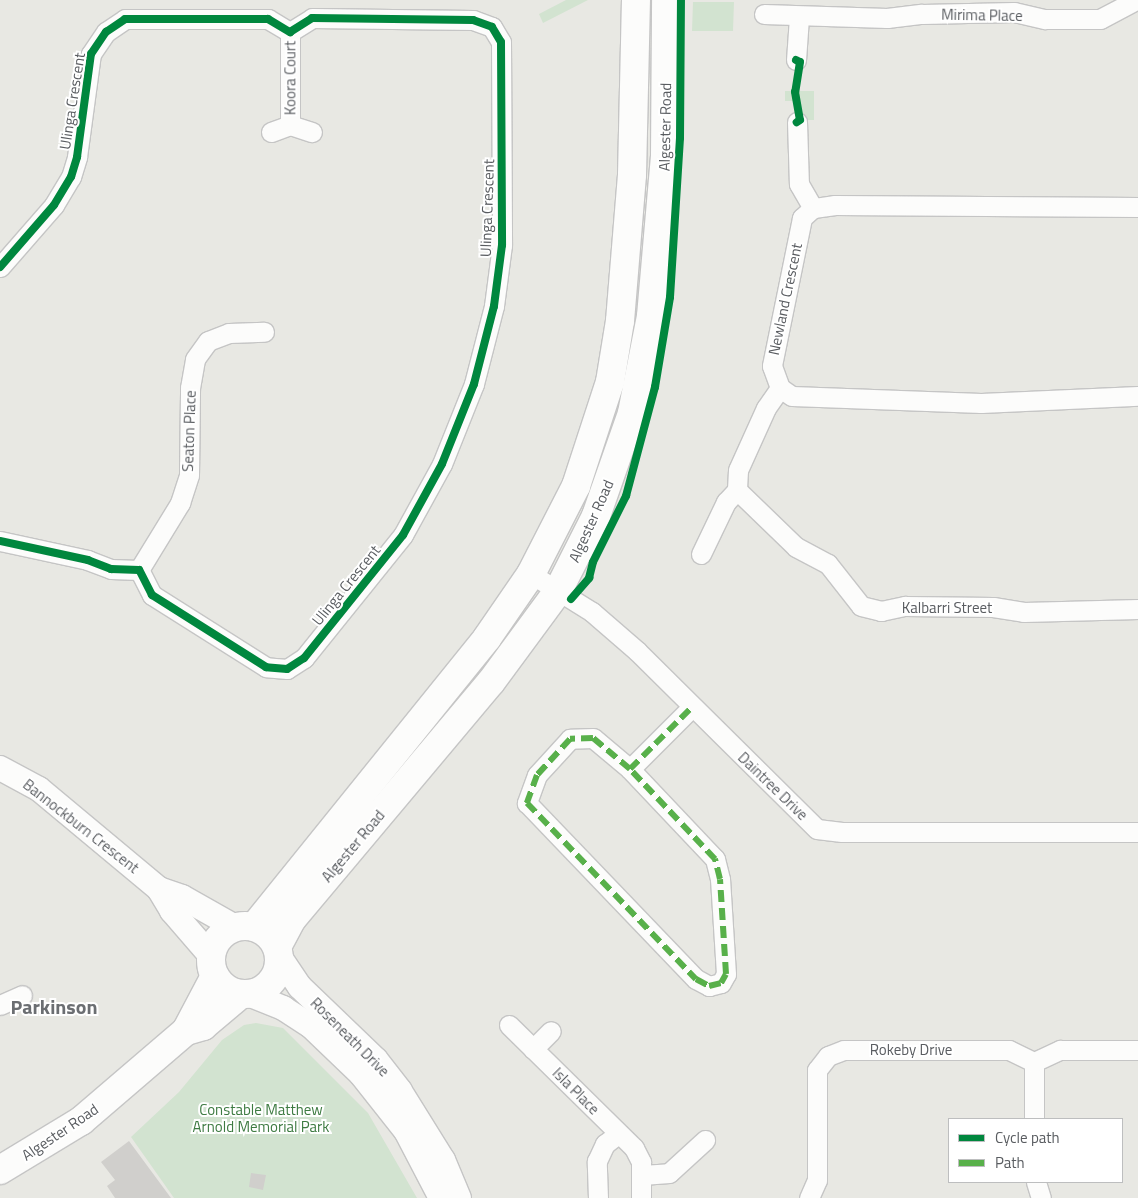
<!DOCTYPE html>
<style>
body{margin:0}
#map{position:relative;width:1138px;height:1198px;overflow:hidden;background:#e8e8e3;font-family:"Titillium Web",sans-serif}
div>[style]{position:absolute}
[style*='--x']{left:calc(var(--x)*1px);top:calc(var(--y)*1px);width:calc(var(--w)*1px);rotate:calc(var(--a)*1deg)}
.green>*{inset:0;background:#d2e3d0}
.building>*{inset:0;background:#d0cfcc}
.roads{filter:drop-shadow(1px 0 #c5c5c5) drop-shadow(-1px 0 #c5c5c5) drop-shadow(0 1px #c5c5c5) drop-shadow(0 -1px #c5c5c5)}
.minor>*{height:19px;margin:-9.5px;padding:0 9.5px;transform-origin:9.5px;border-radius:9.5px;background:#fcfcfb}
.tertiary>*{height:24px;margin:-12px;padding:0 12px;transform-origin:12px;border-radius:12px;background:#fcfcfb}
.secondary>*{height:28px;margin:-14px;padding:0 14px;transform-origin:14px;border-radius:14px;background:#fcfcfb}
.secondary>.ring{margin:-14px;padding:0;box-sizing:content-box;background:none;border:28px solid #fcfcfb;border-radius:50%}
.quiet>*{height:6px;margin-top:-3px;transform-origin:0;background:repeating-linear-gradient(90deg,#58b04a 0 12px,transparent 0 18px)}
.cycleway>*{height:8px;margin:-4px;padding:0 4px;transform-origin:4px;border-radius:4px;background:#00873e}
span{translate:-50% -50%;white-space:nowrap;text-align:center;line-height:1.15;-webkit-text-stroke:4px #fff;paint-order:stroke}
.street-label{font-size:15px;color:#595c60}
.park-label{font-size:15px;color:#3e7b42}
.district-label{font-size:20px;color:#6b6e72;font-weight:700}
.legend{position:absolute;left:948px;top:1118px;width:175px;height:65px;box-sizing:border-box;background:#fff;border:1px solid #bdbebf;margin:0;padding:6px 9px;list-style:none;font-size:15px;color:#595c60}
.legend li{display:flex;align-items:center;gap:10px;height:25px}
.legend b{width:25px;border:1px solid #bdbebf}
</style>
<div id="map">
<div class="green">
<i style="clip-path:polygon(566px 0,588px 0,543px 23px,539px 14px)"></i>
<i style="clip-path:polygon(693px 2px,734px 2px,733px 31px,692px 31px)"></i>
<i style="clip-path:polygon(785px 91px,814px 91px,814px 120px,796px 120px,793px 101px,785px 101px)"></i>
<i style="clip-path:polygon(256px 1023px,283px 1028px,368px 1113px,417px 1198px,174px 1198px,131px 1137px,179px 1092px,222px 1040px,244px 1025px)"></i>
</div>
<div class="building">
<i style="clip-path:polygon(129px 1141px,171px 1198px,115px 1198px,107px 1186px,115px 1180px,101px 1162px)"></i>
<i style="clip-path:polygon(251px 1173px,266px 1175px,263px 1190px,249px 1187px)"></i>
</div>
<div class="roads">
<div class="minor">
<i style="--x:764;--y:14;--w:123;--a:1.9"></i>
<i style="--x:887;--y:18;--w:35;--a:-7"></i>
<i style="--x:922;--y:14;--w:92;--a:-1.2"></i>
<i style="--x:1014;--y:12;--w:32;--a:13"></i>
<i style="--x:1045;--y:19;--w:55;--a:0"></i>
<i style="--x:1100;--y:19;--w:41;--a:-27.8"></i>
<i style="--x:796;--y:60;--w:43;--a:-86"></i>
<i style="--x:797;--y:122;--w:62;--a:88.2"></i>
<i style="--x:799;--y:184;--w:28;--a:60"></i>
<i style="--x:290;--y:125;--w:93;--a:-90"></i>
<i style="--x:271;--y:132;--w:20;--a:-20"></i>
<i style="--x:290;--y:125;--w:23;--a:18"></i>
<i style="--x:1138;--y:207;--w:303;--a:-179.6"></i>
<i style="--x:835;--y:205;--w:22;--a:172"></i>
<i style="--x:813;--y:208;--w:15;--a:138"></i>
<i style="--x:802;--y:218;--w:151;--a:101.5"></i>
<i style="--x:772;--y:366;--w:23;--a:70"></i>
<i style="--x:780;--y:388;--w:14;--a:34"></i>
<i style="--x:792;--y:396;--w:189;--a:2.1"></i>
<i style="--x:981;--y:403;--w:157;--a:-2.6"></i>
<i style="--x:0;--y:267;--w:82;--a:-48.9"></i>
<i style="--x:54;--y:205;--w:33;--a:-59"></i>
<i style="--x:71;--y:177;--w:21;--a:-73"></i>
<i style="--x:77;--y:157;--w:104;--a:-82.3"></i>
<i style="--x:91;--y:54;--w:27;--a:-56"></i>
<i style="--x:106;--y:32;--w:23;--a:-34"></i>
<i style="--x:125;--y:19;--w:143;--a:0"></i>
<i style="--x:268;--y:19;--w:26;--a:31"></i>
<i style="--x:290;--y:32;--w:26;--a:-32"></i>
<i style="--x:312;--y:18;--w:161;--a:0.7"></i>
<i style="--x:473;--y:20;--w:20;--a:20"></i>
<i style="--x:492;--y:27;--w:17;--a:59"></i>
<i style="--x:501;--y:42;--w:203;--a:89.7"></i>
<i style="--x:502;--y:245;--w:62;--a:97.5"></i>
<i style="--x:494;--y:306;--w:81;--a:104.4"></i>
<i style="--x:474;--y:384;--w:86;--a:111.8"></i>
<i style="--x:442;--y:464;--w:81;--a:118.8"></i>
<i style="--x:403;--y:535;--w:158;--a:128.8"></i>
<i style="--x:304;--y:658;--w:20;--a:147"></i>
<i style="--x:287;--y:669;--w:21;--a:-175"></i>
<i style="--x:266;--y:667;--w:135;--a:-147.7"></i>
<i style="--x:152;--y:595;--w:28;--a:-117"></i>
<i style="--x:139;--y:570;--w:28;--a:-178"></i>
<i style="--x:111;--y:569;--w:25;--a:-159"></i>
<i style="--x:88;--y:560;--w:90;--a:-167.8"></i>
<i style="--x:780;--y:388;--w:24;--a:125"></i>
<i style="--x:766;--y:408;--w:68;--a:114.3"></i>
<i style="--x:738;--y:470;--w:20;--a:93"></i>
<i style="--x:737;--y:490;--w:82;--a:44"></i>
<i style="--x:796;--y:547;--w:36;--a:28"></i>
<i style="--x:828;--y:564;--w:53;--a:51.8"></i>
<i style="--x:861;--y:606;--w:21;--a:14"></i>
<i style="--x:881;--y:611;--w:25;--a:-12"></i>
<i style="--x:905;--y:606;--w:88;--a:0.7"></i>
<i style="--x:993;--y:607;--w:31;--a:9"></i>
<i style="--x:1024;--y:612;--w:114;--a:-1.5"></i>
<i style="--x:701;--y:554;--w:58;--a:-64.3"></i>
<i style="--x:726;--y:502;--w:16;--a:-47"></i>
<i style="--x:139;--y:570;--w:79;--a:-58.5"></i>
<i style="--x:180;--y:503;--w:29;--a:-72"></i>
<i style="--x:189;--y:475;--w:87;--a:-89.3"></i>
<i style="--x:190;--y:388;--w:29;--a:-80"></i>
<i style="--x:195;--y:359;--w:22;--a:-54"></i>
<i style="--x:208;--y:341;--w:22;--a:-21"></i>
<i style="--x:229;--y:333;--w:35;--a:-2"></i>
<i style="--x:531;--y:574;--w:72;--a:31.9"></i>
<i style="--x:592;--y:612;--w:60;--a:40.9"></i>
<i style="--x:637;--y:651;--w:253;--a:44.7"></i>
<i style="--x:817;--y:829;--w:25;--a:7"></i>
<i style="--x:842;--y:832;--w:296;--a:0"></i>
<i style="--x:630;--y:769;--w:48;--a:-140"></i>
<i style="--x:593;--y:738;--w:23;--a:178"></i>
<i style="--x:570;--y:739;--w:49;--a:132.5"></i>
<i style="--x:537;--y:775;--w:30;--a:110"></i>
<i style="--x:527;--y:803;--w:244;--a:46.2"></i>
<i style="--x:696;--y:979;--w:15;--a:28"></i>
<i style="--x:709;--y:986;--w:12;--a:-14"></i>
<i style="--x:721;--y:983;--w:10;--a:-61"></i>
<i style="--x:726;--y:974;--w:95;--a:-93.6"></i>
<i style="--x:720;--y:879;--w:21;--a:-104"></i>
<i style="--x:715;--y:859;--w:124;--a:-133.4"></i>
<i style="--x:630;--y:769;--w:88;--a:-45"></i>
<i style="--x:0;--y:1005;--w:24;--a:-24"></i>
<i style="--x:509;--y:1025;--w:175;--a:44.5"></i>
<i style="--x:634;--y:1148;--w:16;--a:63"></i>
<i style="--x:641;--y:1162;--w:36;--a:90"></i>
<i style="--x:533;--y:1049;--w:25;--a:-45"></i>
<i style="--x:1034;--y:1062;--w:57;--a:90"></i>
<i style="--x:642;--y:1175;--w:27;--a:-4"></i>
<i style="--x:669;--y:1173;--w:49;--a:-42.5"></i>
<i style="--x:1036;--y:1182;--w:17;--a:73"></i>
<i style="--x:598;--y:1198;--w:37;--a:-92"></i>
<i style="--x:597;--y:1161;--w:19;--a:-65"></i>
<i style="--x:605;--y:1144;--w:16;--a:-38"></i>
<i style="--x:809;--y:1198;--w:20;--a:-66"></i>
<i style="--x:817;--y:1180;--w:110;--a:-90"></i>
<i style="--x:817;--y:1070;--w:18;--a:-52"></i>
<i style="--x:828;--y:1056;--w:17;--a:-21"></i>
<i style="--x:844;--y:1050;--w:165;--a:0"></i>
<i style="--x:1009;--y:1050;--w:28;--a:26"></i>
<i style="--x:1034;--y:1062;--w:29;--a:-25"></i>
<i style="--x:1060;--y:1050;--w:78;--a:0"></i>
</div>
<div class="tertiary">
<i style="--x:0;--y:768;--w:44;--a:28.3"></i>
<i style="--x:39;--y:789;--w:156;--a:39.8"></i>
<i style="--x:159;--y:889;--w:26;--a:59"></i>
<i style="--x:172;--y:911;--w:60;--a:49.1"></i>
<i style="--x:159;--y:889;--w:24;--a:19"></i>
<i style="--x:182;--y:897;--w:61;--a:29.5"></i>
<i style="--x:279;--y:956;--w:37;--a:56"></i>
<i style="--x:300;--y:987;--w:105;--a:43.8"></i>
<i style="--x:376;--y:1060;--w:39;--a:52"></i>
<i style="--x:400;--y:1091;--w:81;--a:58.1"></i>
<i style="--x:443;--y:1160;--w:41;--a:67.2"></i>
<i style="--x:251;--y:995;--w:35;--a:22"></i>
<i style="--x:283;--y:1008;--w:33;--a:33"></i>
<i style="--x:311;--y:1026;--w:69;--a:43.8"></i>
<i style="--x:361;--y:1074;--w:73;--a:51.7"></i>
<i style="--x:406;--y:1131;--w:76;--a:62.4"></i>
</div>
<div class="secondary">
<i class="ring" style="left:211px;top:926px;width:40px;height:40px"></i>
<i style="--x:254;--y:927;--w:371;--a:-51.1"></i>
<i style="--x:487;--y:638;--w:78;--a:-55.5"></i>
<i style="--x:531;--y:574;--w:99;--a:-62.9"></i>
<i style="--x:576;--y:486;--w:109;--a:-71.9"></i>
<i style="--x:610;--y:382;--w:62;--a:-80.7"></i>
<i style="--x:620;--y:321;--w:146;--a:-85.3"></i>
<i style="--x:632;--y:175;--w:175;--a:-88.7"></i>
<i style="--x:277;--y:947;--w:32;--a:-62"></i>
<i style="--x:292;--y:919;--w:309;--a:-50"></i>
<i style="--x:491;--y:682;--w:113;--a:-53.6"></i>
<i style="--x:558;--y:591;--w:84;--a:-63.1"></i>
<i style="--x:596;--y:516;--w:109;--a:-70.7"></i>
<i style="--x:632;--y:413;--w:99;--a:-78.9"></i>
<i style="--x:651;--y:316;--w:161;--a:-85"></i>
<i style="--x:665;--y:156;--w:156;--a:-89.6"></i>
<i style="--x:186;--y:1031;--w:62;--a:-62.2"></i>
<i style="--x:0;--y:1170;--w:95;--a:-31.2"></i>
<i style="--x:81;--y:1121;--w:138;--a:-40.6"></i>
<i style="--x:186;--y:1031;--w:18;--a:-16"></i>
<i style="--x:203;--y:1026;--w:48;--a:-40"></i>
</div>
</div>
<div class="quiet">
<i style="--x:630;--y:769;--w:48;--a:-140"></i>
<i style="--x:593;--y:738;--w:23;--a:178"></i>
<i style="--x:570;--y:739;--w:49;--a:132.5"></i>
<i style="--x:537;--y:775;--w:30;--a:110"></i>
<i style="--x:527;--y:803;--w:244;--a:46.2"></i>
<i style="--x:696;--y:979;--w:15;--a:28"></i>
<i style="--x:709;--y:986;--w:12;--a:-14"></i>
<i style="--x:721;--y:983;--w:10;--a:-61"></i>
<i style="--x:726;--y:974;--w:95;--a:-93.6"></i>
<i style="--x:720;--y:879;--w:21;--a:-104"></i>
<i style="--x:715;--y:859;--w:124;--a:-133.4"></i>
<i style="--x:630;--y:769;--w:88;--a:-45"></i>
</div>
<div class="cycleway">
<i style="--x:796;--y:60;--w:4;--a:27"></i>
<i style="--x:800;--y:62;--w:30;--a:99"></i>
<i style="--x:795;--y:92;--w:28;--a:80"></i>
<i style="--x:800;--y:120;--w:4;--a:146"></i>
<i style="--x:0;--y:267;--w:82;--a:-48.9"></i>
<i style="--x:54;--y:205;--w:33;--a:-59"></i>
<i style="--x:71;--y:177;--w:21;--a:-73"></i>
<i style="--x:77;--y:157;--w:104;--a:-82.3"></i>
<i style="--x:91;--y:54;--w:27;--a:-56"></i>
<i style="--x:106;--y:32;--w:23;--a:-34"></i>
<i style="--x:125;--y:19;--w:143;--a:0"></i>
<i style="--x:268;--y:19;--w:26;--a:31"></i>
<i style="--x:290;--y:32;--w:26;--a:-32"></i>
<i style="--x:312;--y:18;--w:161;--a:0.7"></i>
<i style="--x:473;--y:20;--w:20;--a:20"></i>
<i style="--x:492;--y:27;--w:17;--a:59"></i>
<i style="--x:501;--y:42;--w:203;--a:89.7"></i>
<i style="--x:502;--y:245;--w:62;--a:97.5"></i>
<i style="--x:494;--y:306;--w:81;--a:104.4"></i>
<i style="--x:474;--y:384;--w:86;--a:111.8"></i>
<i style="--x:442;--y:464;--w:81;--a:118.8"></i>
<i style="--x:403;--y:535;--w:158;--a:128.8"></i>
<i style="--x:304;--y:658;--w:20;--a:147"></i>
<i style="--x:287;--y:669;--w:21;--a:-175"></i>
<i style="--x:266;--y:667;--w:135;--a:-147.7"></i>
<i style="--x:152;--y:595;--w:28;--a:-117"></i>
<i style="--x:139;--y:570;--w:28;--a:-178"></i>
<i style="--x:111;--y:569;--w:25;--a:-159"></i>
<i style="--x:88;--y:560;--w:90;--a:-167.8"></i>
<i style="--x:571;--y:599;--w:28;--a:-49"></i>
<i style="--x:589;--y:578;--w:16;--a:-76"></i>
<i style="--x:593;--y:562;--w:74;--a:-63.4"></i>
<i style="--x:626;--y:496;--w:113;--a:-75.1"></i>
<i style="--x:655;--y:387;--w:91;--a:-80.5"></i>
<i style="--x:670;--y:297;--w:159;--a:-86.4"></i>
<i style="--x:680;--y:138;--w:138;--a:-89.6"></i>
</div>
<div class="street-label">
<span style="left:982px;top:15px;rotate:1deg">Mirima Place</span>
<span style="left:290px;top:78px;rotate:-90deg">Koora Court</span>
<span style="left:72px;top:101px;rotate:-81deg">Ulinga Crescent</span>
<span style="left:665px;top:127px;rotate:-89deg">Algester Road</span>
<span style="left:487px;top:208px;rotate:-88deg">Ulinga Crescent</span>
<span style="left:785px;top:299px;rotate:-78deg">Newland Crescent</span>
<span style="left:189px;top:431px;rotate:-88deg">Seaton Place</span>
<span style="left:591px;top:521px;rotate:-66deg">Algester Road</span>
<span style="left:346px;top:585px;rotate:-51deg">Ulinga Crescent</span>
<span style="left:947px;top:608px">Kalbarri Street</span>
<span style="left:773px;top:786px;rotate:44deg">Daintree Drive</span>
<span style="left:81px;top:826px;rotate:38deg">Bannockburn Crescent</span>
<span style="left:353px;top:846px;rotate:-50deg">Algester Road</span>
<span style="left:350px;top:1037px;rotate:45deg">Roseneath Drive</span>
<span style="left:911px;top:1050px">Rokeby Drive</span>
<span style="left:576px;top:1091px;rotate:45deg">Isla Place</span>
<span style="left:60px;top:1132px;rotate:-34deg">Algester Road</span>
</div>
<div class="park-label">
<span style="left:261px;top:1118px">Constable Matthew<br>Arnold Memorial Park</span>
</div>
<div class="district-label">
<span style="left:54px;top:1006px">Parkinson</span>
</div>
<ul class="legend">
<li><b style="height:6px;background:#00873e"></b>Cycle path</li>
<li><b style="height:6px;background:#58b04a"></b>Path</li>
</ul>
</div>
